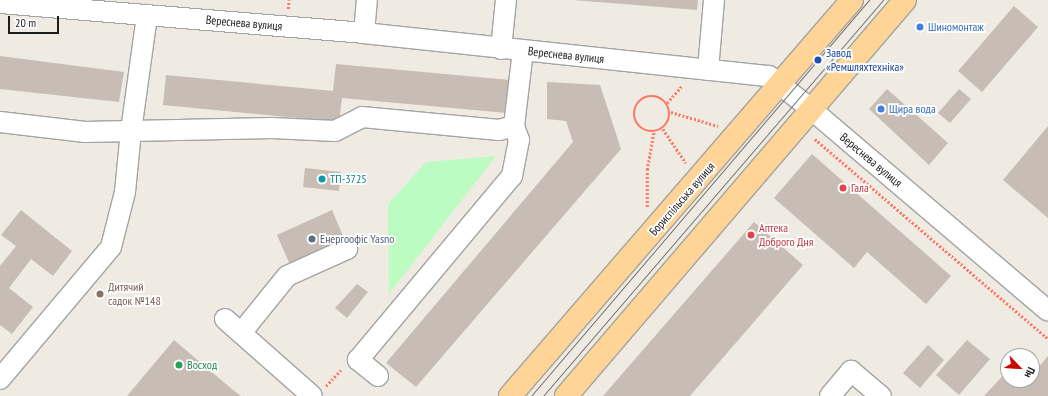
<!DOCTYPE html>
<meta charset="utf-8">
<style>
body{margin:0}
#map{position:relative;width:1048px;height:396px;overflow:hidden;background:#efebe2;font-family:"PT Sans Narrow",sans-serif}
div>[style]{position:absolute}
[style*='--x']{left:calc(var(--x)*1px);top:calc(var(--y)*1px);width:calc(var(--w)*1px);rotate:calc(var(--a)*1deg)}
.park>*{inset:0;background:#bcfcc2}
.building>*{inset:0;background:#c7bdb5}
.path>*{height:2.5px;margin-top:-1.25px;transform-origin:0;background:repeating-linear-gradient(90deg,#ff7663 0 2px,transparent 0 4px)}
.path>.ring{margin:-1.25px;padding:0;box-sizing:content-box;background:none;border:2.5px solid #ff7663;border-radius:50%}
.roads{filter:drop-shadow(1px 0 #a4a4a4) drop-shadow(-1px 0 #a4a4a4) drop-shadow(0 1px #a4a4a4) drop-shadow(0 -1px #a4a4a4)}
.minor>*{height:20px;margin:-10px;padding:0 10px;transform-origin:10px;border-radius:10px;background:#fff}
.major>*{height:22px;margin:-11px;padding:0 11px;transform-origin:11px;border-radius:11px;background:#ffd497}
.tram>*{height:1px;margin:-0.5px;padding:0 0.5px;transform-origin:0.5px;border-radius:0.5px;background:#6b6b6b}
.dots>*{width:11px;height:11px;translate:-50% -50%;box-sizing:border-box;border:2px solid #fff;border-radius:50%}
span{translate:-50% -50%;white-space:nowrap;text-align:center;line-height:1.15;-webkit-text-stroke:3.5px #fff;paint-order:stroke}
.street-label{font-size:12px;color:#1d1d1d}
.shop-label{font-size:12px;color:#366cbe}
.left{translate:0 -50%;text-align:left}
.transit-label{font-size:12px;color:#164399}
.culture-label{font-size:12px;color:#0d838f}
.health-label{font-size:12px;color:#be3a42}
.service-label{font-size:12px;color:#4e5e75}
.education-label{font-size:12px;color:#785e54}
.leisure-label{font-size:12px;color:#27864d}
.north{position:absolute;left:1000px;top:348px;width:40px;height:40px;box-sizing:border-box;background:#fff;border:1px solid #a5a5a5;border-radius:50%;rotate:115deg;font-size:11px;font-weight:700;line-height:16px;text-align:center;color:#1d1d1d}
.north::after{content:'';display:block;margin:auto;width:14px;height:18px;background:#ca0400;clip-path:polygon(50% 0,100% 100%,50% 72%,0 100%)}
.scale{position:absolute;left:8px;top:16px;width:51px;height:18px;box-sizing:border-box;border:2px solid #1d1d1d;border-top:0;padding-left:5px;font-size:12px;line-height:14px;white-space:nowrap;color:#1d1d1d;-webkit-text-stroke:3px #fff;paint-order:stroke}
</style>
<div id="map">
<div class="park">
<i style="clip-path:polygon(496px 156px,389px 294px,388px 204px,426px 162px)"></i>
</div>
<div class="building">
<i style="clip-path:polygon(573px 0,698px 0,697px 10px)"></i>
<i style="clip-path:polygon(1014px 6px,1038px 27px,982px 92px,958px 71px)"></i>
<i style="clip-path:polygon(0 56px,124px 72px,119px 102px,0 89px)"></i>
<i style="clip-path:polygon(336px 64px,511px 80px,507px 113px,342px 98px,339px 122px,163px 105px,166px 75px,333px 91px)"></i>
<i style="clip-path:polygon(547px 82px,600px 85px,621px 149px,416px 387px,386px 363px,573px 142px,566px 121px,547px 119px)"></i>
<i style="clip-path:polygon(887px 89px,948px 143px,929px 165px,869px 109px)"></i>
<i style="clip-path:polygon(959px 89px,971px 99px,950px 123px,938px 113px)"></i>
<i style="clip-path:polygon(1048px 126px,1048px 218px,1003px 180px)"></i>
<i style="clip-path:polygon(812px 154px,951px 276px,926px 304px,867px 252px,854px 268px,774px 198px)"></i>
<i style="clip-path:polygon(305px 168px,341px 172px,339px 191px,303px 187px)"></i>
<i style="clip-path:polygon(21px 210px,72px 251px,53px 276px,31px 259px,9px 288px,33px 307px,12px 334px,0 325px,0 266px,16px 246px,1px 235px)"></i>
<i style="clip-path:polygon(332px 210px,346px 243px,291px 267px,277px 235px)"></i>
<i style="clip-path:polygon(754px 222px,803px 265px,690px 396px,603px 396px)"></i>
<i style="clip-path:polygon(357px 284px,368px 292px,347px 318px,335px 308px)"></i>
<i style="clip-path:polygon(174px 340px,233px 390px,241px 396px,127px 396px)"></i>
<i style="clip-path:polygon(967px 340px,990px 359px,959px 395px,936px 375px)"></i>
<i style="clip-path:polygon(928px 345px,944px 360px,920px 388px,903px 373px)"></i>
<i style="clip-path:polygon(1048px 356px,1048px 396px,984px 396px,1008px 370px,1008px 380px,1032px 380px,1032px 375px)"></i>
</div>
<div class="path">
<i style="--x:288;--y:9;--w:9;--a:-84"></i>
<i class="ring" style="left:634px;top:96px;width:33.5px;height:33.5px"></i>
<i style="--x:667;--y:103;--w:23;--a:-49"></i>
<i style="--x:671;--y:112;--w:49;--a:16.6"></i>
<i style="--x:663;--y:129;--w:41;--a:55.9"></i>
<i style="--x:815;--y:139;--w:307;--a:40.6"></i>
<i style="--x:647;--y:207;--w:37;--a:-90"></i>
<i style="--x:647;--y:170;--w:39;--a:-80"></i>
<i style="--x:326;--y:386;--w:23;--a:-47"></i>
</div>
<div class="roads">
<div class="minor">
<i style="--x:0;--y:3;--w:365;--a:4.7"></i>
<i style="--x:364;--y:33;--w:407;--a:6.1"></i>
<i style="--x:769;--y:76;--w:53;--a:38.2"></i>
<i style="--x:811;--y:109;--w:311;--a:40.4"></i>
<i style="--x:364;--y:33;--w:33;--a:-85"></i>
<i style="--x:501;--y:49;--w:49;--a:-84.2"></i>
<i style="--x:708;--y:70;--w:70;--a:-85.1"></i>
<i style="--x:0;--y:122;--w:86;--a:6.7"></i>
<i style="--x:85;--y:132;--w:46;--a:-1.2"></i>
<i style="--x:131;--y:131;--w:117;--a:-82.1"></i>
<i style="--x:225;--y:319;--w:116;--a:41.5"></i>
<i style="--x:241;--y:333;--w:73;--a:-51.1"></i>
<i style="--x:287;--y:276;--w:66;--a:-24.2"></i>
<i style="--x:378;--y:376;--w:26;--a:-141"></i>
<i style="--x:358;--y:360;--w:240;--a:-50.1"></i>
<i style="--x:512;--y:176;--w:37;--a:-79"></i>
<i style="--x:519;--y:140;--w:15;--a:-110"></i>
<i style="--x:514;--y:126;--w:76;--a:-83.2"></i>
<i style="--x:0;--y:379;--w:172;--a:-49.9"></i>
<i style="--x:111;--y:247;--w:57;--a:-75.7"></i>
<i style="--x:125;--y:192;--w:61;--a:-84.4"></i>
<i style="--x:131;--y:131;--w:141;--a:-1.2"></i>
<i style="--x:272;--y:128;--w:63;--a:2.7"></i>
<i style="--x:335;--y:131;--w:30;--a:-27"></i>
<i style="--x:362;--y:117;--w:138;--a:5.4"></i>
<i style="--x:499;--y:130;--w:16;--a:-15"></i>
<i style="--x:830;--y:396;--w:33;--a:-50"></i>
<i style="--x:851;--y:371;--w:39;--a:40"></i>
</div>
<div class="major">
<i style="--x:510;--y:396;--w:523;--a:-49.18"></i>
<i style="--x:566;--y:396;--w:521;--a:-49.43"></i>
</div>
</div>
<div class="tram">
<i style="--x:531;--y:396;--w:521;--a:-49.52"></i>
<i style="--x:543;--y:396;--w:522;--a:-49.35"></i>
</div>
<div class="dots">
<i style="left:920px;top:27px;background:#3f7fe0"></i>
<i style="left:818px;top:60px;background:#1a4fb4"></i>
<i style="left:881px;top:109px;background:#3f7fe0"></i>
<i style="left:322px;top:179px;background:#0f9aa8"></i>
<i style="left:843px;top:188px;background:#e0444e"></i>
<i style="left:751px;top:235px;background:#e0444e"></i>
<i style="left:312px;top:239px;background:#5c6f8a"></i>
<i style="left:100px;top:294px;background:#8d6e63"></i>
<i style="left:179px;top:365px;background:#2e9e5b"></i>
</div>
<div class="street-label">
<span style="left:244px;top:23px;rotate:5deg">Вереснева вулиця</span>
<span style="left:566px;top:55px;rotate:6deg">Вереснева вулиця</span>
<span style="left:871px;top:160px;rotate:40deg">Вереснева вулиця</span>
<span style="left:682px;top:199px;rotate:-49deg">Бориспільська вулиця</span>
</div>
<div class="shop-label">
<span class="left" style="left:928px;top:27px">Шиномонтаж</span>
<span class="left" style="left:889px;top:109px">Щира вода</span>
</div>
<div class="transit-label">
<span class="left" style="left:826px;top:60px">Завод<br>«Ремшляхтехніка»</span>
</div>
<div class="culture-label">
<span class="left" style="left:330px;top:179px">ТП-3725</span>
</div>
<div class="health-label">
<span class="left" style="left:851px;top:188px">Гала</span>
<span class="left" style="left:759px;top:235px">Аптека<br>Доброго Дня</span>
</div>
<div class="service-label">
<span class="left" style="left:320px;top:239px">Енергоофіс Yasno</span>
</div>
<div class="education-label">
<span class="left" style="left:108px;top:294px">Дитячий<br>садок №148</span>
</div>
<div class="leisure-label">
<span class="left" style="left:187px;top:365px">Восход</span>
</div>
<div class="north">Пн</div>
<div class="scale">20 m</div>
</div>
